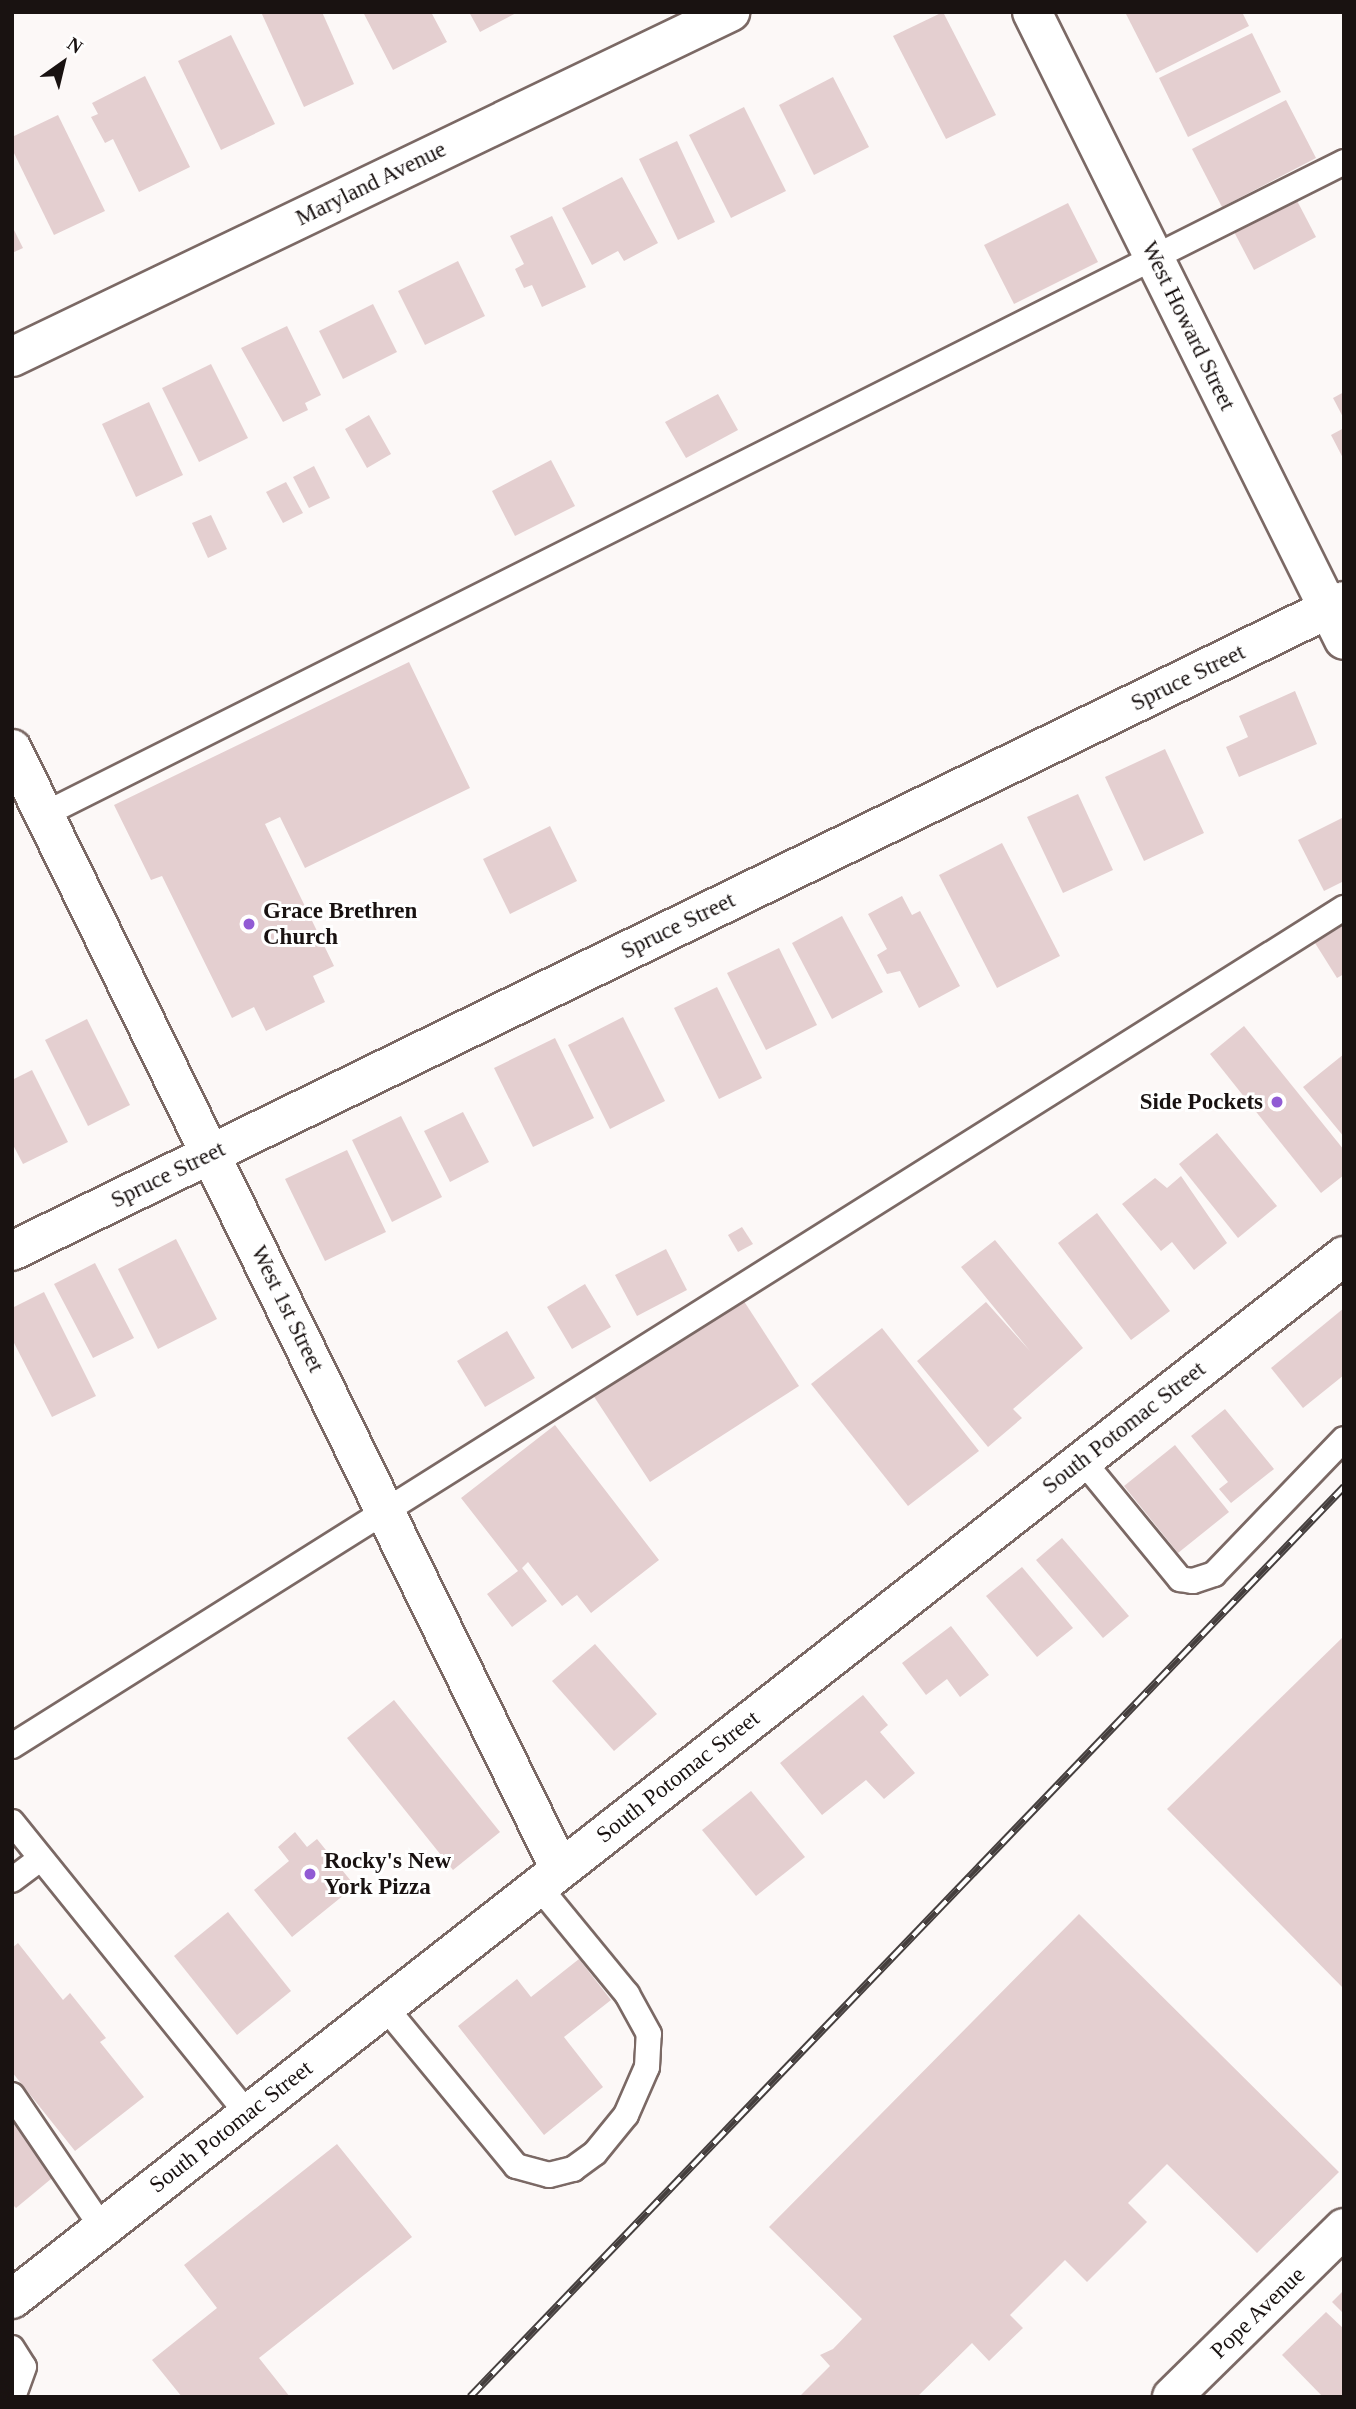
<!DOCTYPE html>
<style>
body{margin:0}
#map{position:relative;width:1356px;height:2409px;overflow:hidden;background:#fcf8f7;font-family:Georgia,serif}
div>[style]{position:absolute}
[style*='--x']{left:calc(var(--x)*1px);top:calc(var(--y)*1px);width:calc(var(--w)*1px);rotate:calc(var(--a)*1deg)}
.building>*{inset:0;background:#e4cfd0}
.roads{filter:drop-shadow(2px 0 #7b6965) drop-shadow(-2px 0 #7b6965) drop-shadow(0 2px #7b6965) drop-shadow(0 -2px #7b6965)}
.service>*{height:24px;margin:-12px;padding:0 12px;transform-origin:12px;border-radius:12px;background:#fff}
.minor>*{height:38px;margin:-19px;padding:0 19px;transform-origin:19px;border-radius:19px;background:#fff}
.tertiary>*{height:38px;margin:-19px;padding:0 19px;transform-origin:19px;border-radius:19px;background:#fff}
.secondary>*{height:38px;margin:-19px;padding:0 19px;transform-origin:19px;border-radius:19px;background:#fff}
.rail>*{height:8px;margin-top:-4px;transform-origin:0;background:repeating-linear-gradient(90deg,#fff 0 16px,#453f3e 0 32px);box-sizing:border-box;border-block:2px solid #453f3e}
.dots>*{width:19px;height:19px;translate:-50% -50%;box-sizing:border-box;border:4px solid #fff;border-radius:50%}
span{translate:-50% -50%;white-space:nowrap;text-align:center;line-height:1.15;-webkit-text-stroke:6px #fff;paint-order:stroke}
.street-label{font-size:23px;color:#191211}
.poi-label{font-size:23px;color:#191211;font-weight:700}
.left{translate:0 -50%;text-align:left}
.right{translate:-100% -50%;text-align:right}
.frame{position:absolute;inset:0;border:14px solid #191211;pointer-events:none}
.north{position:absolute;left:28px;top:28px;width:70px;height:70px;-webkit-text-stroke:5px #fff;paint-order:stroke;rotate:34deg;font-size:19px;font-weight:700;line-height:28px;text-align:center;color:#191211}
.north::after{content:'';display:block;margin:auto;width:24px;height:32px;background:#191211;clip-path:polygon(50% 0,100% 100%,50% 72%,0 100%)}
</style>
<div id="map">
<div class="building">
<i style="clip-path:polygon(261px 12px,322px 12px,354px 84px,304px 107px)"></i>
<i style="clip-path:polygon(363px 12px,431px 12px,447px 42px,393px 70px)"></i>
<i style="clip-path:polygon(469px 12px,518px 12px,480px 32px)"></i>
<i style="clip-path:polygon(943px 12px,996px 115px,946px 139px,893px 36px)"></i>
<i style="clip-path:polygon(1125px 12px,1242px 12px,1249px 26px,1156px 73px)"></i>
<i style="clip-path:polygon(1252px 33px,1281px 92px,1188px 137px,1159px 78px)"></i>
<i style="clip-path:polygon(231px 35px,275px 124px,221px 150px,178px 61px)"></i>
<i style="clip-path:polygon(145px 76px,190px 167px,139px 192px,113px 139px,105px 143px,91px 117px,98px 114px,92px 103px)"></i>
<i style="clip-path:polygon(833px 77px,869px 147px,814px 175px,779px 105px)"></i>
<i style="clip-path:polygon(1286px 100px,1316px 158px,1222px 207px,1192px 149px)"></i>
<i style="clip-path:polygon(744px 107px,786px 191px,731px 218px,689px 135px)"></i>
<i style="clip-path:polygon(58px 115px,105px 211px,54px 235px,12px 149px,12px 137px)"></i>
<i style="clip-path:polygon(677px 141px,715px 222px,678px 240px,639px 159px)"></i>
<i style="clip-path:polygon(622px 177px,658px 243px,624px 261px,618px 251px,592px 265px,562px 208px)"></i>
<i style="clip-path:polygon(1294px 195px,1316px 237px,1254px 270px,1232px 228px)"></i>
<i style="clip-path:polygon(1068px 203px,1098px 262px,1014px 304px,984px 245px)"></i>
<i style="clip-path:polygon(552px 216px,586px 287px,542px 307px,532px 285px,524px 288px,515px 269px,524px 264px,510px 236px)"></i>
<i style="clip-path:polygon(12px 226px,23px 248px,12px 253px)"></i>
<i style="clip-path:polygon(458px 261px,485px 316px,425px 345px,398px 291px)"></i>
<i style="clip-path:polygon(373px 304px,397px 352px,343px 379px,319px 331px)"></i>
<i style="clip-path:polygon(287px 326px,321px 395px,305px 403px,308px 410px,283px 422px,241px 348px)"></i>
<i style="clip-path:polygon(211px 364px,248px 438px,199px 462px,162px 388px)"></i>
<i style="clip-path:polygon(1344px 392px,1344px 419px,1333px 398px)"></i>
<i style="clip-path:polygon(718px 394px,738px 430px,686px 458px,665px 422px)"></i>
<i style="clip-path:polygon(149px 402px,183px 475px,136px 497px,102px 424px)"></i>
<i style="clip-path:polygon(369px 415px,391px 454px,367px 468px,345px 429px)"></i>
<i style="clip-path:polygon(1344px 428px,1344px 460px,1331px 435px)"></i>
<i style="clip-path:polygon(551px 460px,575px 506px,515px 536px,492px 491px)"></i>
<i style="clip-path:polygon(314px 466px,330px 498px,309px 508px,293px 477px)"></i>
<i style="clip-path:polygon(286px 482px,303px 513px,283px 523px,266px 492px)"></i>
<i style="clip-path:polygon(211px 515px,227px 549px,208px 558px,192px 523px)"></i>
<i style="clip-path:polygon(409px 662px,470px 788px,305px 868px,280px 817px,265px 824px,334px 966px,313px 976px,325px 1002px,266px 1031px,254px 1007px,232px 1018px,162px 876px,151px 880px,114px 805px)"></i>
<i style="clip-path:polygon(1295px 691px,1317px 744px,1239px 777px,1226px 747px,1248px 737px,1239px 716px)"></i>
<i style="clip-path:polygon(1165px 749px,1204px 833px,1144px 861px,1105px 777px)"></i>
<i style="clip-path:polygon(1078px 794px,1113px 870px,1063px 893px,1027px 817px)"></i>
<i style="clip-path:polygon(1344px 817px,1344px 881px,1324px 891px,1298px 840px)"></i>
<i style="clip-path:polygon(550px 826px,577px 881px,510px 914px,483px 859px)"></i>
<i style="clip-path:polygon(1002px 843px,1060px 956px,997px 988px,939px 875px)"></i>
<i style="clip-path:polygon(902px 896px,912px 915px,920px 911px,960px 986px,919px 1008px,900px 971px,887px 974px,877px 955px,887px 949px,868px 914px)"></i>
<i style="clip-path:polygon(842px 916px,883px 992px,832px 1019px,792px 943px)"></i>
<i style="clip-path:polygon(1344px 925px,1344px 974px,1337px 978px,1315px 943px)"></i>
<i style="clip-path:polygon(779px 948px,817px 1025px,766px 1050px,727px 973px)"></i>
<i style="clip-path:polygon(717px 987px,762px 1078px,719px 1099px,674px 1008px)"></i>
<i style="clip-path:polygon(623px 1017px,665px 1101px,610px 1129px,568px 1045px)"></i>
<i style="clip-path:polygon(87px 1019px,130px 1105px,88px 1126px,45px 1040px)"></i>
<i style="clip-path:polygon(1244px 1026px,1344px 1150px,1344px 1175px,1321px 1193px,1210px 1054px)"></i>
<i style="clip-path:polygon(555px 1038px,594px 1118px,533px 1147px,494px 1068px)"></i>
<i style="clip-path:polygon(1344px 1054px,1344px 1137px,1303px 1087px)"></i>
<i style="clip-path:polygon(32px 1070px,68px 1142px,23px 1164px,12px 1143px,12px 1080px)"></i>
<i style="clip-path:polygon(463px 1112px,489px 1162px,450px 1182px,424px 1131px)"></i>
<i style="clip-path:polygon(401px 1116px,442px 1197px,392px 1222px,352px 1140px)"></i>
<i style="clip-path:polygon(1217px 1133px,1277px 1206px,1238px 1238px,1179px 1164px)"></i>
<i style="clip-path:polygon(347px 1150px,386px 1232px,325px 1261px,285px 1179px)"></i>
<i style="clip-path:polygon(1181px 1176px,1227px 1243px,1194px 1270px,1172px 1242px,1161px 1251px,1122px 1204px,1155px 1178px,1167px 1188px)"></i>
<i style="clip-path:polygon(1097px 1213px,1170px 1311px,1131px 1340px,1058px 1243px)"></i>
<i style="clip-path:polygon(742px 1227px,753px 1244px,738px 1252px,728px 1235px)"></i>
<i style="clip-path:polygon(176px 1239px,217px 1319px,158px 1349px,118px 1269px)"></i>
<i style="clip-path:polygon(995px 1240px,1083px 1348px,1013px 1409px,1022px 1418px,988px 1447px,917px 1361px,986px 1302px,1030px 1351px,961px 1267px)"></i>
<i style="clip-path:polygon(666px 1249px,687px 1290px,637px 1316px,615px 1275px)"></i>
<i style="clip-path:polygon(95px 1263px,134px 1338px,93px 1358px,54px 1284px)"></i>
<i style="clip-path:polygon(585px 1284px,611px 1327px,572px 1349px,547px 1307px)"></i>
<i style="clip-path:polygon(44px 1292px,96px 1396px,52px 1417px,12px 1339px,12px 1308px)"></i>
<i style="clip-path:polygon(738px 1292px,799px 1386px,650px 1482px,589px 1389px)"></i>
<i style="clip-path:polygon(1344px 1308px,1344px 1375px,1303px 1408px,1271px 1368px)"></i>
<i style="clip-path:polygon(882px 1328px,979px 1451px,908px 1506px,811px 1384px)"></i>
<i style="clip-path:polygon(507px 1331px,535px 1378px,485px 1407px,457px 1361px)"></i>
<i style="clip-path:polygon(1225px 1409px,1274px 1469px,1231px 1503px,1219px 1489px,1228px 1482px,1191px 1436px)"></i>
<i style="clip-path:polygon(555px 1425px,659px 1560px,591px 1613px,577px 1595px,562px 1606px,528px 1562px,522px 1568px,547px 1601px,512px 1627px,487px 1594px,518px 1571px,461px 1498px)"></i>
<i style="clip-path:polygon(1175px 1445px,1229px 1512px,1178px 1553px,1124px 1486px)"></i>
<i style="clip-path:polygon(1062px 1538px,1129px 1616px,1103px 1638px,1036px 1560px)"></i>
<i style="clip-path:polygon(1022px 1567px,1073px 1628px,1037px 1657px,986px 1596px)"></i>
<i style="clip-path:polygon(951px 1626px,989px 1675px,960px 1697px,947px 1679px,926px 1695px,902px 1663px)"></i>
<i style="clip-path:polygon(1344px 1636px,1344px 1989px,1167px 1809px)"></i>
<i style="clip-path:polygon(595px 1644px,657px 1714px,614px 1751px,552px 1681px)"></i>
<i style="clip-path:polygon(863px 1695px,888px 1725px,880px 1732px,915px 1773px,884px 1799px,866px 1780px,822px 1815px,780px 1763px)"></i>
<i style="clip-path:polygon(394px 1700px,500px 1832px,453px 1870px,347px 1738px)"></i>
<i style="clip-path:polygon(751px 1791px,805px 1857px,756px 1896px,702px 1830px)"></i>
<i style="clip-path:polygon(295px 1832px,307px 1847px,317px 1839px,355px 1886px,292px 1937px,254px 1890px,289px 1861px,278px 1847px)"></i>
<i style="clip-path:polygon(228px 1912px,291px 1991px,237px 2035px,174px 1956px)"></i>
<i style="clip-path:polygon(1079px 1914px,1339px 2172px,1257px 2253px,1167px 2164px,1128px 2203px,1147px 2222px,1087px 2282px,1065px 2260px,1010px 2315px,1023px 2328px,989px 2361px,972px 2343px,917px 2397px,799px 2397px,830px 2366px,820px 2355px,833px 2349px,862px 2319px,769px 2227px)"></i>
<i style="clip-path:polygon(18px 1943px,63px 2000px,70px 1993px,106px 2038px,100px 2042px,144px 2097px,75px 2151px,12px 2072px,12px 1948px)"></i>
<i style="clip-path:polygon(579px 1959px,611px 2000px,564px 2037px,603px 2087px,544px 2135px,458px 2026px,517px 1979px,531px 1997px)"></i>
<i style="clip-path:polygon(12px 2121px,57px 2174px,16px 2208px,12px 2204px)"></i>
<i style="clip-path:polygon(337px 2144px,412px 2237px,259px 2358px,290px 2397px,182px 2397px,152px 2360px,217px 2308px,184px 2265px)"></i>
<i style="clip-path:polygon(1344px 2290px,1344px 2314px,1332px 2302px)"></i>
<i style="clip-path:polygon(1326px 2312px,1344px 2329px,1344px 2397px,1323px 2397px,1282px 2355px)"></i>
</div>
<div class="roads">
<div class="service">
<i style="--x:43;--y:815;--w:1456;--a:-26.65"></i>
<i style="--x:1083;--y:1461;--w:153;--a:50.6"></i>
<i style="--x:1180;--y:1579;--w:13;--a:9"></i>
<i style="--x:1193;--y:1581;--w:22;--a:-18"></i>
<i style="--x:1214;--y:1574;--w:187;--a:-46.1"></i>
<i style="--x:12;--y:1746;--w:1574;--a:-32.18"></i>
<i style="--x:12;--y:1822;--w:376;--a:51.1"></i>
<i style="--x:12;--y:1880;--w:36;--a:-37"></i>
<i style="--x:385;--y:2007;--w:206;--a:50.5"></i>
<i style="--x:516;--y:2166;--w:34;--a:15"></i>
<i style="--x:549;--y:2175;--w:25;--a:-14"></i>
<i style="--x:573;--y:2169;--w:27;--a:-36"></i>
<i style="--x:595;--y:2153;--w:49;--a:-50.8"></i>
<i style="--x:626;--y:2115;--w:52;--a:-66.4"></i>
<i style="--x:647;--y:2067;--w:33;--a:-87"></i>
<i style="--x:649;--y:2034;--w:46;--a:-118.8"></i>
<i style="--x:627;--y:1994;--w:139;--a:-129.4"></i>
<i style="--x:12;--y:2095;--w:158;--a:55.8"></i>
<i style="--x:12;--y:2348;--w:22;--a:58"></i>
<i style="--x:24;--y:2367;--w:32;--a:110"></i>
</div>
<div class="minor">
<i style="--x:1032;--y:12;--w:701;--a:63.58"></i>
<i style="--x:12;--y:749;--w:1247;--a:63.93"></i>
<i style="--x:12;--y:1251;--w:1482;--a:-26.01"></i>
<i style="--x:1172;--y:2397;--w:241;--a:-44.5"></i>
</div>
<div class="tertiary">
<i style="--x:12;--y:357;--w:797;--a:-25.66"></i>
</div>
<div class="secondary">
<i style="--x:12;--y:2299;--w:1692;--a:-38.06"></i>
</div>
</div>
<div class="rail">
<i style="--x:470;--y:2397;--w:1262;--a:-46.16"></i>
</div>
<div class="dots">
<i style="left:249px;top:924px;background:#915bd4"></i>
<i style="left:1277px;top:1102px;background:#915bd4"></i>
<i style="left:310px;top:1874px;background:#915bd4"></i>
</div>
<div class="street-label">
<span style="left:371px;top:184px;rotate:-26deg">Maryland Avenue</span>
<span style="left:1188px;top:326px;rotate:64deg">West Howard Street</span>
<span style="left:1188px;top:678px;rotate:-26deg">Spruce Street</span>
<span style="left:678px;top:926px;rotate:-26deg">Spruce Street</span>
<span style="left:168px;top:1175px;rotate:-26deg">Spruce Street</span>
<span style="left:287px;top:1309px;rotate:64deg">West 1st Street</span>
<span style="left:1124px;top:1428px;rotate:-38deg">South Potomac Street</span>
<span style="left:678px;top:1777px;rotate:-38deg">South Potomac Street</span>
<span style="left:231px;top:2127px;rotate:-38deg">South Potomac Street</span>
<span style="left:1258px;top:2313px;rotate:-44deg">Pope Avenue</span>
</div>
<div class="poi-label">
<span class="left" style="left:263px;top:924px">Grace Brethren<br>Church</span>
<span class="right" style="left:1263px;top:1102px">Side Pockets</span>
<span class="left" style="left:324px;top:1874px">Rocky's New<br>York Pizza</span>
</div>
<div class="frame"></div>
<div class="north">N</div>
</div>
